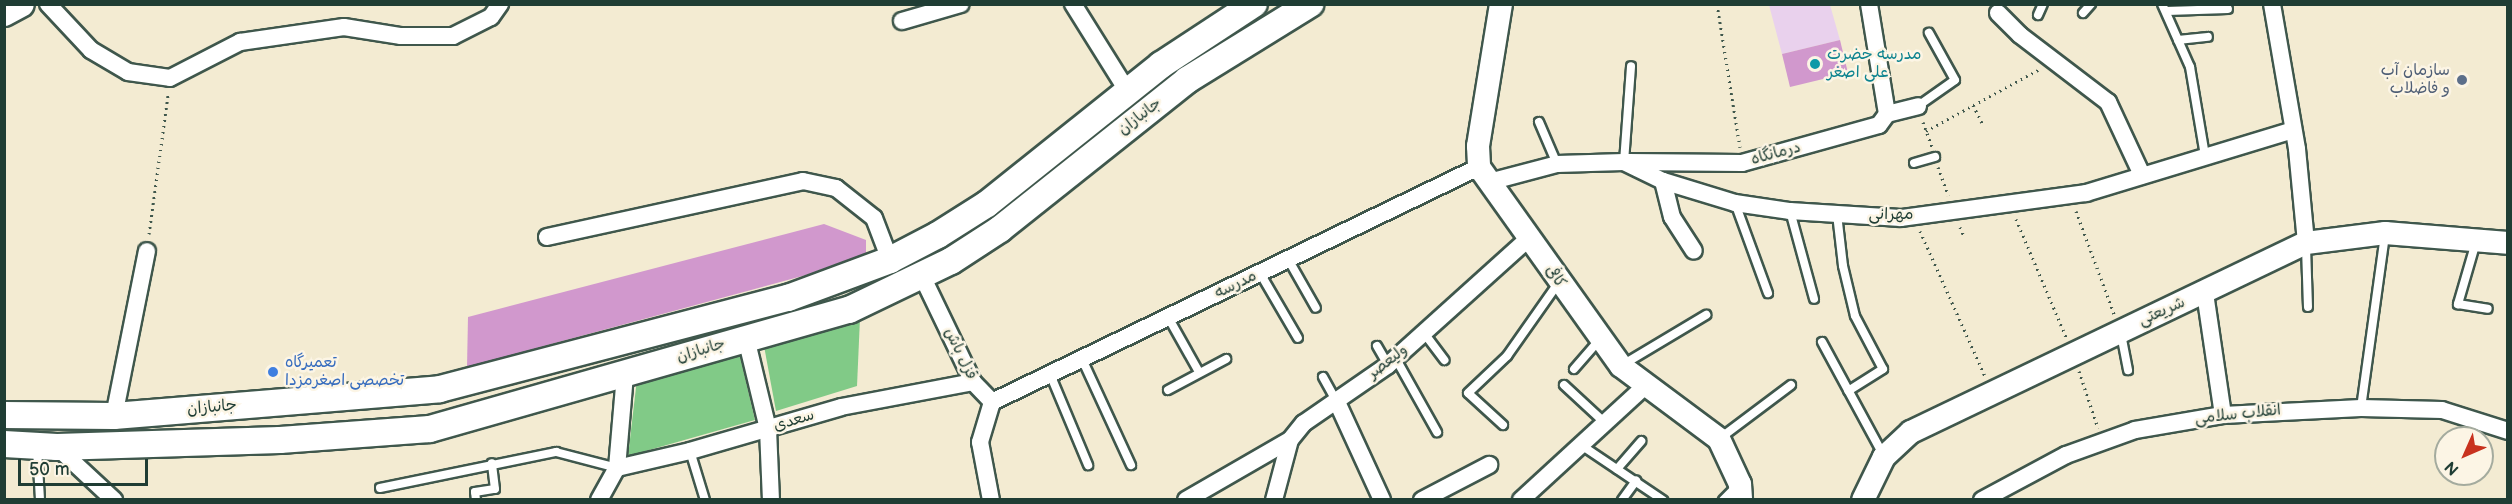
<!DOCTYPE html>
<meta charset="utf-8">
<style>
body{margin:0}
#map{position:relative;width:2512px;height:504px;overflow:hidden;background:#f3ebd2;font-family:"Balsamiq Sans","Playpen Sans Arabic",sans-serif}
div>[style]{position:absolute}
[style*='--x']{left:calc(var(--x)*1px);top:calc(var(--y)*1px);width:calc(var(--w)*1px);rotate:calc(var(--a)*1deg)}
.built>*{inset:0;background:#e9d1ed}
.green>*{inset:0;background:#81ca87}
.building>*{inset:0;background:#d198cd}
.path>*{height:3px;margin-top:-1.5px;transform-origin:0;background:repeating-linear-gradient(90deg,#3f574c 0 1.5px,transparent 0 6px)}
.roads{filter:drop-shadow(2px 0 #3f574c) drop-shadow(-2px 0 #3f574c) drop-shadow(0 2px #3f574c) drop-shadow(0 -2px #3f574c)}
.lane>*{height:8px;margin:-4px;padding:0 4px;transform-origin:4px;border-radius:4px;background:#fff}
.street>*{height:16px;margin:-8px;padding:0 8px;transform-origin:8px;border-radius:8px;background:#fff}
.secondary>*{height:22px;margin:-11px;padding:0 11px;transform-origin:11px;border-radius:11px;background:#fff}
.primary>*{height:26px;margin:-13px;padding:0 13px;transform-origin:13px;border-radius:13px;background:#fff}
.dots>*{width:16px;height:16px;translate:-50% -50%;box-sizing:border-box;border:3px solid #fcf5e5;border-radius:50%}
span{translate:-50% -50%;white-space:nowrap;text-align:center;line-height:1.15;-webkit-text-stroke:5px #fcf5e5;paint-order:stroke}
.culture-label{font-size:16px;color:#0d838f}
.left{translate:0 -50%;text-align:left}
.service-label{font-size:16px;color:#4e5e75}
.right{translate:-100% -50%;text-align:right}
.street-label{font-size:16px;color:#1f3d34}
.shop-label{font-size:16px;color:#366cbe}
.frame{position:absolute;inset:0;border:6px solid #1f3d34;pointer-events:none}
.north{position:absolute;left:2434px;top:426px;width:60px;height:60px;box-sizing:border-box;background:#fcf5e5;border:2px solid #a4ab9e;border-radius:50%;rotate:225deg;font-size:16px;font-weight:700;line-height:24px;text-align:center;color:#1f3d34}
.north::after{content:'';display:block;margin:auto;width:21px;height:27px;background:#c8321e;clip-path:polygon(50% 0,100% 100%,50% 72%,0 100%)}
.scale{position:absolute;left:18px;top:459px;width:130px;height:27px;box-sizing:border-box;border:3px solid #1f3d34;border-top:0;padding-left:8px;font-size:18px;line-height:21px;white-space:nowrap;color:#1f3d34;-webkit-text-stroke:4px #fcf5e5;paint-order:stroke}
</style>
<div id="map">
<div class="built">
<i style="clip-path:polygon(1769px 5px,1830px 5px,1840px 40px,1782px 54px)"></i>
</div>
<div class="green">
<i style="clip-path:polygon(860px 318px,857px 386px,776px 411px,764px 346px)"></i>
<i style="clip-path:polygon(738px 348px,755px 420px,628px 456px,637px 379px)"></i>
</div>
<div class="building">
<i style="clip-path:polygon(1840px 40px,1848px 73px,1790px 87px,1782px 54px)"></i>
<i style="clip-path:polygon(824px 224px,866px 240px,866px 253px,806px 275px,467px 367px,468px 317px)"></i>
</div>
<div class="path">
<i style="--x:1717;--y:4;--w:145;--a:80.9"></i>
<i style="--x:1973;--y:105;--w:20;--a:63"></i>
<i style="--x:1923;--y:122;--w:27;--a:70"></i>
<i style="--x:1926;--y:131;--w:128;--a:-28.6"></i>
<i style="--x:1938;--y:167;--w:30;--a:70"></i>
<i style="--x:2076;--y:211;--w:110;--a:69.7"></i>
<i style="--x:2016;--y:219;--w:128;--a:67"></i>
<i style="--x:1960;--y:227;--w:8;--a:67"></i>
<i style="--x:1920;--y:231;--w:159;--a:65.9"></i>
<i style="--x:149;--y:234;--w:140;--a:-82.2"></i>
<i style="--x:2079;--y:371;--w:60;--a:71.6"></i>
</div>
<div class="roads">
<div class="lane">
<i style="--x:2162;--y:4;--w:69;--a:66"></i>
<i style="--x:2190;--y:67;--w:90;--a:80.4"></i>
<i style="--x:2167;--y:11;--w:61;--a:-1.9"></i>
<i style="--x:2083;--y:13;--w:12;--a:-48"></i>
<i style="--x:2038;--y:15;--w:12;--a:-66"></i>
<i style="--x:2178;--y:40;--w:30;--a:-6"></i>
<i style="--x:1918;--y:106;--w:45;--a:-35.1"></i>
<i style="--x:1955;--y:80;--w:54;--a:-119"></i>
<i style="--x:1539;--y:122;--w:46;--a:66.8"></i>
<i style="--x:1624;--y:162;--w:96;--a:-85.8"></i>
<i style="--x:1914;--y:163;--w:22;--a:-16"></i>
<i style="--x:1735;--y:203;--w:96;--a:69.9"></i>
<i style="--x:1790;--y:211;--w:91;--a:74.7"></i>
<i style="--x:1837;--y:214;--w:52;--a:83.4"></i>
<i style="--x:1843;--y:266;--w:51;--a:76.5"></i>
<i style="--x:1855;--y:316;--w:60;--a:62.2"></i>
<i style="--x:1883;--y:369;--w:41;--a:147.8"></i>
<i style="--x:2476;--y:242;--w:65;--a:106.2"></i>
<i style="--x:2458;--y:304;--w:30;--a:9"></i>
<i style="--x:2306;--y:247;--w:60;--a:88.1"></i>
<i style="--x:1288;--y:259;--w:56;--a:60.3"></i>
<i style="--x:1260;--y:273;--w:75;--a:59.7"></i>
<i style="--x:1168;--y:317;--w:63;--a:60.6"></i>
<i style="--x:1424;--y:333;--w:34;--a:53"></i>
<i style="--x:2121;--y:334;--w:37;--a:79"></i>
<i style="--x:1822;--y:342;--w:130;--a:61.5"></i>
<i style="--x:1377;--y:346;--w:22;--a:60"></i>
<i style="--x:1082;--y:359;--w:117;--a:65.2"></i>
<i style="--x:1396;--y:359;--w:84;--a:60.7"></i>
<i style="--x:1624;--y:364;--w:96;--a:-30.9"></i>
<i style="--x:1574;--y:369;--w:38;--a:-49"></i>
<i style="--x:1050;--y:374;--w:99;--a:67.3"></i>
<i style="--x:1323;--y:377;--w:29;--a:61"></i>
<i style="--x:1564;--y:385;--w:56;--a:42.8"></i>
<i style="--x:1168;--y:390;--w:66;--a:-28.1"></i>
<i style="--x:2361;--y:408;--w:176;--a:-82.1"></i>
<i style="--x:1503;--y:425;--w:47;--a:-137.6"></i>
<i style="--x:1468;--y:393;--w:54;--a:-43.5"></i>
<i style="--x:1507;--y:356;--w:90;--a:-54.9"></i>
<i style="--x:1719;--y:439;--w:90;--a:-36.9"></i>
<i style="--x:1581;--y:445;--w:99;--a:33.9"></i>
<i style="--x:37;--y:449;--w:50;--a:86.6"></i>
<i style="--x:690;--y:451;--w:51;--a:73"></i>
<i style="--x:1617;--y:469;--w:37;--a:-49"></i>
<i style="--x:380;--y:488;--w:180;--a:-11.6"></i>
<i style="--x:556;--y:452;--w:63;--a:14.7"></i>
<i style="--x:476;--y:500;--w:8;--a:-97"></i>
<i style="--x:475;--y:492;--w:20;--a:-9"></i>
<i style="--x:495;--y:489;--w:26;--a:-97"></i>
<i style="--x:1622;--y:500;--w:24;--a:-54"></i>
<i style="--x:1723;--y:500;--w:20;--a:-45"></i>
</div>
<div class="street">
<i style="--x:48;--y:4;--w:63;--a:46.9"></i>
<i style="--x:91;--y:50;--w:43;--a:30.7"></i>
<i style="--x:128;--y:72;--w:42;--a:8.1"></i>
<i style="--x:170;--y:78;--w:79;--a:-27.2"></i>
<i style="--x:240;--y:42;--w:105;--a:-8.2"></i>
<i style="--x:344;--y:27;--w:58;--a:9"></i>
<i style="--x:401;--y:36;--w:52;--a:0"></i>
<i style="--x:453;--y:36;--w:42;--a:-26.6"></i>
<i style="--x:491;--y:17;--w:16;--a:-55"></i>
<i style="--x:1073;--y:4;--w:104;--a:58"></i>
<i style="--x:1869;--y:4;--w:111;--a:80.7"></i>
<i style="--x:2272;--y:4;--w:147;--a:80.2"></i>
<i style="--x:2297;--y:149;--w:94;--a:84.5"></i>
<i style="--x:1998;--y:13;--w:31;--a:45"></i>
<i style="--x:2020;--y:35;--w:111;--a:37.3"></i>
<i style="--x:2108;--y:102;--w:81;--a:65"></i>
<i style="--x:902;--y:21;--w:61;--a:-16.1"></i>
<i style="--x:1628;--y:162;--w:114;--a:0.5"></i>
<i style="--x:1742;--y:163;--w:142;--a:-15.5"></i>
<i style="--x:1879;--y:125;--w:14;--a:-54"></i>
<i style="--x:1887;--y:114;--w:32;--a:-14"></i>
<i style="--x:1663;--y:181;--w:37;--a:76"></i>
<i style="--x:1672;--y:217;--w:40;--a:57.1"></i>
<i style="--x:1489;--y:182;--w:70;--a:-14.8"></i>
<i style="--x:1557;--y:164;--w:67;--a:-1.7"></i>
<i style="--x:1624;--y:162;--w:43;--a:26"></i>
<i style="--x:1663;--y:181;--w:75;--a:17"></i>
<i style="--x:1735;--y:203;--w:56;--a:8.3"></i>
<i style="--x:1790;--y:211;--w:111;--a:3.6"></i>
<i style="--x:1901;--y:218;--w:187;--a:-7.7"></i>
<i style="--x:2086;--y:193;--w:216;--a:-16.9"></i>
<i style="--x:547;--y:237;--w:262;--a:-12.3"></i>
<i style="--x:803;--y:181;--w:34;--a:12"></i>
<i style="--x:836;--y:188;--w:48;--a:38.3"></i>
<i style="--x:874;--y:218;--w:45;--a:69.1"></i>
<i style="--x:922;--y:276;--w:118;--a:64.3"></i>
<i style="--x:973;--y:382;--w:28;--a:46"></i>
<i style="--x:992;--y:402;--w:42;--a:106.7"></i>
<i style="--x:980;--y:442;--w:59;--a:79.3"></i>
<i style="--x:2205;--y:293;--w:123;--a:81.6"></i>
<i style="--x:746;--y:338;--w:94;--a:76.4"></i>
<i style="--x:768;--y:429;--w:71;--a:87.6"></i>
<i style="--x:992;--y:402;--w:541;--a:-25.76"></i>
<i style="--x:1337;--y:402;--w:108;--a:65.3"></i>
<i style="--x:114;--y:416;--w:168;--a:-78.7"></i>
<i style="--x:57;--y:447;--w:78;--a:42.9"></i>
<i style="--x:617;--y:468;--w:75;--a:-13.1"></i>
<i style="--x:690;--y:451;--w:157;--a:-16.2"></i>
<i style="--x:841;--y:407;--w:134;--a:-10.7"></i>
<i style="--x:599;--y:500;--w:37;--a:-61"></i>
<i style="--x:617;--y:468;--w:94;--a:-85.1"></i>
<i style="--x:1186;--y:500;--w:120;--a:-30"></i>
<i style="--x:1274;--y:500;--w:62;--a:-75.1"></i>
<i style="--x:1290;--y:440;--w:22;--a:-51"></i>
<i style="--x:1304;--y:423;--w:102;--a:-34.6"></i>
<i style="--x:1388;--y:365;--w:190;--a:-42"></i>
<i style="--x:1422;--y:500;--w:76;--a:-27.6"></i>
<i style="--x:1521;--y:500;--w:170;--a:-42.6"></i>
<i style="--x:1982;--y:500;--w:95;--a:-28.2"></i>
<i style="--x:2066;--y:455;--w:73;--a:-19.9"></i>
<i style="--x:2135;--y:430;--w:89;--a:-9.7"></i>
<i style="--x:2223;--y:415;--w:138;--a:-2.9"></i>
<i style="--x:2361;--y:408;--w:81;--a:1.4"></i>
<i style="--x:2442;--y:410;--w:69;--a:17.7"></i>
</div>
<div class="secondary">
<i style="--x:1501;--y:4;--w:144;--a:99.2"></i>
<i style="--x:1478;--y:146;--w:21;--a:87"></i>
<i style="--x:1479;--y:167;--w:244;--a:54.5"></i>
<i style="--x:1621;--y:366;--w:122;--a:36.7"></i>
<i style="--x:1719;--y:439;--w:50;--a:65"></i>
<i style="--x:1740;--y:484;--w:16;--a:86"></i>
<i style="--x:1863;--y:500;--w:48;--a:-64"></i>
<i style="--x:1884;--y:457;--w:37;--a:-43"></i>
<i style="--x:1911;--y:432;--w:438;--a:-25.6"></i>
<i style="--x:2306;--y:243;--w:80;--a:-7.2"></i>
<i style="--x:2385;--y:233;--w:123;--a:4.6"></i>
</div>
<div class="primary">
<i style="--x:4;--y:13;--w:19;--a:-28"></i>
<i style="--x:4;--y:415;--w:110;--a:0.5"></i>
<i style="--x:114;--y:416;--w:327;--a:-4.7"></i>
<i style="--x:440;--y:389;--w:360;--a:-14.7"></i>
<i style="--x:788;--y:298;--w:109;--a:-20.4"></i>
<i style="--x:890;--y:260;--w:54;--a:-27.5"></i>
<i style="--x:938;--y:235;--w:58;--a:-32.3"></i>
<i style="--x:987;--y:204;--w:223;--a:-38.6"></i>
<i style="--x:1161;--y:65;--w:111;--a:-33.3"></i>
<i style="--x:4;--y:444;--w:53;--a:3.2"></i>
<i style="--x:57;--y:447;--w:223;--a:-1.8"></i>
<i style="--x:280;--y:440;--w:150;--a:-4.2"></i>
<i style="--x:430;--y:429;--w:436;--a:-15.9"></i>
<i style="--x:849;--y:310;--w:113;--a:-25.7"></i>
<i style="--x:951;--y:261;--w:59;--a:-33.1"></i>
<i style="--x:1000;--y:229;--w:239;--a:-38.5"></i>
<i style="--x:1187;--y:80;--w:145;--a:-31.7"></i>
</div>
</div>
<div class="dots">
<i style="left:1815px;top:64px;background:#0f9aa8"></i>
<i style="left:2462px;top:80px;background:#5c6f8a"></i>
<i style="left:273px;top:372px;background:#3f7fe0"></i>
</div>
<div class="culture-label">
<span class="left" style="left:1827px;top:64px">مدرسه حضرت<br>علی اصغر</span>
</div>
<div class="service-label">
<span class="right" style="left:2450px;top:80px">سازمان آب<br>و فاضلاب</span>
</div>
<div class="street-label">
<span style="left:1140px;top:117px;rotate:-38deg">جانبازان</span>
<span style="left:1776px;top:154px;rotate:-15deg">درمانگاه</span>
<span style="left:1891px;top:215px">مهرانی</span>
<span style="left:1555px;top:277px;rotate:55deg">کافی</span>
<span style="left:1236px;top:285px;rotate:-26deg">مدرسه</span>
<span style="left:2162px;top:312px;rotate:-24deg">شریعتی</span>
<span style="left:701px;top:351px;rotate:-17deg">جانبازان</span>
<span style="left:960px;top:354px;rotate:64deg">قزل باش</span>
<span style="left:1388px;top:362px;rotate:-38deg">ولیعصر</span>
<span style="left:212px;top:408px;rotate:-5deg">جانبازان</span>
<span style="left:2238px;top:415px;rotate:-6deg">انقلاب سلامی</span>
<span style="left:794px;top:421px;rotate:-17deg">سعدی</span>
</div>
<div class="shop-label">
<span class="left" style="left:285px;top:372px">تعمیرگاه<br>تخصصی اصغرمزدا</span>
</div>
<div class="frame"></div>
<div class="north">N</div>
<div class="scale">50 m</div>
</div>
